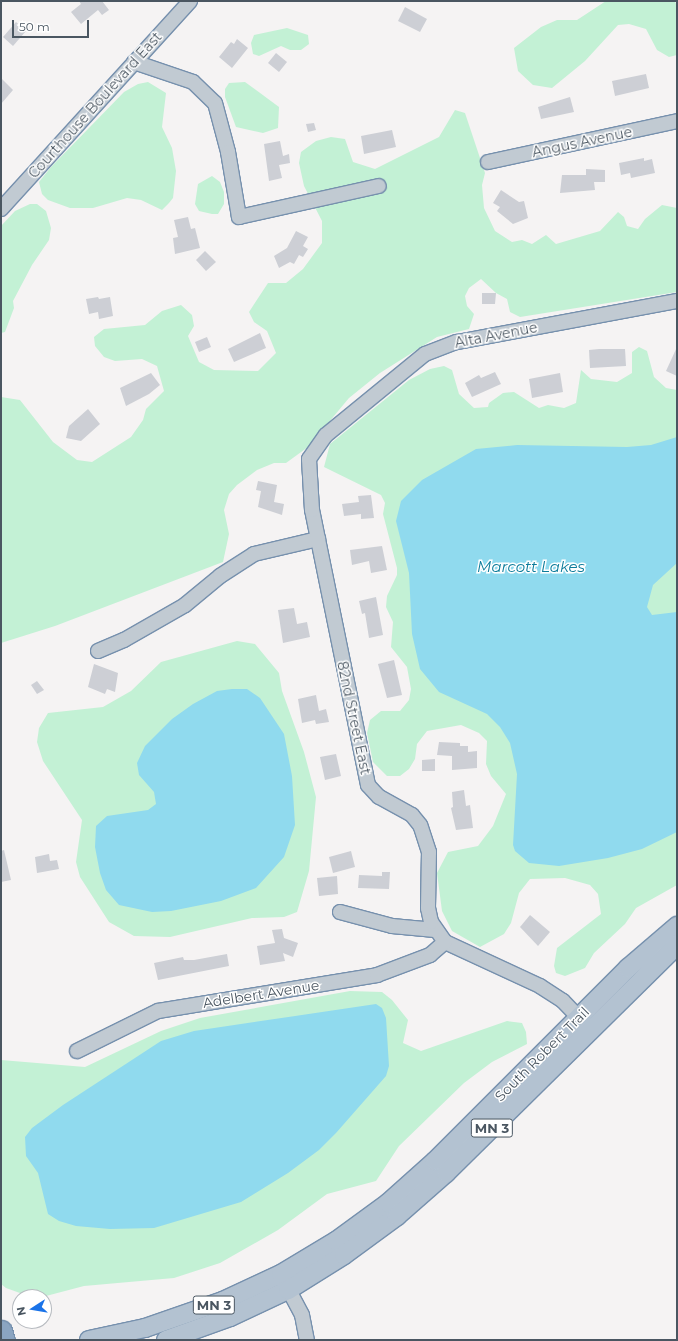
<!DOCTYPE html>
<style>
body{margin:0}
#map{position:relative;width:678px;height:1341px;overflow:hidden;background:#f5f3f3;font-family:Montserrat,sans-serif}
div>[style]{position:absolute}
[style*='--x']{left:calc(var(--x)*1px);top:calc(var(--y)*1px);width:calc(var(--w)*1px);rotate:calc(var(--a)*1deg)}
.green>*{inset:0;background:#c3f1d5}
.water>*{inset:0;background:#90daee}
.building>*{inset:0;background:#cdcfd5}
.roads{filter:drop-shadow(1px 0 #7690ad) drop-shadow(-1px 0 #7690ad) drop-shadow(0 1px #7690ad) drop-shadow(0 -1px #7690ad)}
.minor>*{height:14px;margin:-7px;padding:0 7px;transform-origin:7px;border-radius:7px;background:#c1cad2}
.major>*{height:18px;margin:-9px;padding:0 9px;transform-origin:9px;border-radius:9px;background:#b3c2d1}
.highway>*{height:21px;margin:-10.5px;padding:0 10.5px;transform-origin:10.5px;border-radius:10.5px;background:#8ba5c1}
span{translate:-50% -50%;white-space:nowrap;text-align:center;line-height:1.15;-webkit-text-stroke:3px #fff;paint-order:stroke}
.shield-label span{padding:1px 3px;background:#fff;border:1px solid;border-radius:3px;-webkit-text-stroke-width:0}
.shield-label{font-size:13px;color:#4a5661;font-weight:700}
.street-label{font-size:14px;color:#4a5661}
.water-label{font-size:15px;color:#0c7c9b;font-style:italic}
.frame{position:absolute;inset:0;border:2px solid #4a5661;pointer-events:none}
.north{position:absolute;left:12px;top:1289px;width:40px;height:40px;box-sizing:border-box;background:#fff;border:1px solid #b7bbc0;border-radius:50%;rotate:258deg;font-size:11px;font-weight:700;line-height:16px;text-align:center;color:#4a5661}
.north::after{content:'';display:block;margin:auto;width:14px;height:18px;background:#1a73e8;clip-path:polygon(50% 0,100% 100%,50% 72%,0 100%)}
.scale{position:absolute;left:12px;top:20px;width:77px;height:18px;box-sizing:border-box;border:2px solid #4a5661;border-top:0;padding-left:5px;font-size:12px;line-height:14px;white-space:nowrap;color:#4a5661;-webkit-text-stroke:3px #fff;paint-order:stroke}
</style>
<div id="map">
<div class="green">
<i style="clip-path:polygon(606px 1px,675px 2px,677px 5px,677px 55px,669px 57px,657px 50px,646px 29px,629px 24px,618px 25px,585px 61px,552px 88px,533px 85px,518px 71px,514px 48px,541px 27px,557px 20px,577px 20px)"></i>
<i style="clip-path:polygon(287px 28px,308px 35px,309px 44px,301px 50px,290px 50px,281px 46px,259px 56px,253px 54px,251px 43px,254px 35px)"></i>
<i style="clip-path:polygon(148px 82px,166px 93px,162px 127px,172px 148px,176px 171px,173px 198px,169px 203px,162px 210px,141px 200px,127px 198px,93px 208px,70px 208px,48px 200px,42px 194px,39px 182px,51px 167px,124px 92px,138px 84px)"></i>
<i style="clip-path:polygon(245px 82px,279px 107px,278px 128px,263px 133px,236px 127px,225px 97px,225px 89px,229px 83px)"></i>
<i style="clip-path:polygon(455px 110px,465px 113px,485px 173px,482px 185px,484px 208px,495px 231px,512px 242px,522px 240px,532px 244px,546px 235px,556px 244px,600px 231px,618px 212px,624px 217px,627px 226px,638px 229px,645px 219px,662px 205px,677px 208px,677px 292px,520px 317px,510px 312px,507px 299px,496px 293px,481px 279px,469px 288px,465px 296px,467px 306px,474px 314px,469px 329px,437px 337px,380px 373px,349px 398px,308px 447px,286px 463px,274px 463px,257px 470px,237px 485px,229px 494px,224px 510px,229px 534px,223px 562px,55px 626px,1px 643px,1px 397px,20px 400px,53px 442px,77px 460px,92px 462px,131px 437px,143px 420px,146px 409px,164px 391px,157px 366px,142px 359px,115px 361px,104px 357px,95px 346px,94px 337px,104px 329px,145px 325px,162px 311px,181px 305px,192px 315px,194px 326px,188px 336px,199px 362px,214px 370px,258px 371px,276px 353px,267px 331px,254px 322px,249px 312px,268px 283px,286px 283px,303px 269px,322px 243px,322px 221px,304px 186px,299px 163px,301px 152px,316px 141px,331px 137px,345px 139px,353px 162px,375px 169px,439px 137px)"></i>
<i style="clip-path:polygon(212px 176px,220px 182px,224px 192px,224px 204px,218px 214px,212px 214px,199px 211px,195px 204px,198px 184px)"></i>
<i style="clip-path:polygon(30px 204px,37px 204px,46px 211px,51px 228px,49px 240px,32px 265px,13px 301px,14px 308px,5px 332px,1px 333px,1px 226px,15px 211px)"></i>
<i style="clip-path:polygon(639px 347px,647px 351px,654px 377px,666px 388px,677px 390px,677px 885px,636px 908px,625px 924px,594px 953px,585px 968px,565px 976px,556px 973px,554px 966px,557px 948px,601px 914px,598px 894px,590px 885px,565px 878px,530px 879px,519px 893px,511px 923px,504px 934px,480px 947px,452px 931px,442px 911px,437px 873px,448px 852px,478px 846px,493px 826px,506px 794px,491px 776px,486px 764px,487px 741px,479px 733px,461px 725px,427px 731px,417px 744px,415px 759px,409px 769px,400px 776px,387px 776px,373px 762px,367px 733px,370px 720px,381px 711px,400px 711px,409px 700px,411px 689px,407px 667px,391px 647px,393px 622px,386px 607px,387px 596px,397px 575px,397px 568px,383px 514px,385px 503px,381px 495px,324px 467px,330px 444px,409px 380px,430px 369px,444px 366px,452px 370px,459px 394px,474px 408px,488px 407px,489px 403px,503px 393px,514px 392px,539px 408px,548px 405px,564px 408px,576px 403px,581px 370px,591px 379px,617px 382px,632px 373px,632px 352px)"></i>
<i style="clip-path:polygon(237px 641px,255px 644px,279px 673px,282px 691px,304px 752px,316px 797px,309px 871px,297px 912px,284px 917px,252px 918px,170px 937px,134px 936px,109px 922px,80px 877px,76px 862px,82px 820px,43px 761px,37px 742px,39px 728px,48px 713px,103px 707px,131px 691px,161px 662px)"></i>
<i style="clip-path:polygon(350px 991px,382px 992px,392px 1000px,408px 1020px,403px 1043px,421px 1051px,507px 1021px,522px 1023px,526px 1032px,527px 1044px,492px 1062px,464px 1083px,399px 1146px,376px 1181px,327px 1194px,278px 1230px,220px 1263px,174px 1278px,84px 1286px,46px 1296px,31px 1297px,6px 1288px,1px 1284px,1px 1060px,85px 1067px,161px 1031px,200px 1018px)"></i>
</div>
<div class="water">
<i style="clip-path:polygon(677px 437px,677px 563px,653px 585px,647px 607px,652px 615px,677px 612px,677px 832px,642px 849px,608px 858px,559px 866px,529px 863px,515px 851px,513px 845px,517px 774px,510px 743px,500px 727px,487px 714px,439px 692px,420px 669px,412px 634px,409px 573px,396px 521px,401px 501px,422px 480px,476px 449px,517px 445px,627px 447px,651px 445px)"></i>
<i style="clip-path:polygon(232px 689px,247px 689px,260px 698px,284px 734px,292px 776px,295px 825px,284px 857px,256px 888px,221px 901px,171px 911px,152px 912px,119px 905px,106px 890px,100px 873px,95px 847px,96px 826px,107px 816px,148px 810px,156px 804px,154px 792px,139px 775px,137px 763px,145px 746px,172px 719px,193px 704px,217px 691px)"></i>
<i style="clip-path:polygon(376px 1004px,382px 1008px,386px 1018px,389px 1066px,386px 1076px,336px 1133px,319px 1150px,288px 1173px,241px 1202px,154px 1228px,110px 1229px,76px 1226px,59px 1221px,48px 1214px,38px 1173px,26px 1156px,25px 1137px,32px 1128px,63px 1105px,161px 1041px,194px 1031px)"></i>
</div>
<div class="building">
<i style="clip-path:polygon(79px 1px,102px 1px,109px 10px,102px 15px,98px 10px,81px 24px,71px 12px,81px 4px)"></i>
<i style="clip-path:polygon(405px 7px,427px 19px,420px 32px,398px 21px)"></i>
<i style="clip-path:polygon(16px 22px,26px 31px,13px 46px,3px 37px)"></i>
<i style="clip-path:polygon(237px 39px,248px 48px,232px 68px,219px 57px,231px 42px,234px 44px)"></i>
<i style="clip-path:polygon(276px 53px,287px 62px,279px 72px,268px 63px)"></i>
<i style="clip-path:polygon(646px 74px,649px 88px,615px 96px,612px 81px)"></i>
<i style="clip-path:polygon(1px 78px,13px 90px,1px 104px)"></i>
<i style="clip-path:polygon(570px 97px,574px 112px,541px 119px,538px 107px)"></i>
<i style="clip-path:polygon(314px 123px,316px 130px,308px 132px,306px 124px)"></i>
<i style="clip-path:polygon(392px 130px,396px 147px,364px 154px,361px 136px)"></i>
<i style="clip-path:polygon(280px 141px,283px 156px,289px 154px,290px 163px,279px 165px,282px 178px,269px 181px,264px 144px)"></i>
<i style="clip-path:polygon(644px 158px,644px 161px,652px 159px,655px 173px,631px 178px,630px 173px,621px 175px,619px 163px)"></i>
<i style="clip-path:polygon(586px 169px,605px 170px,605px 182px,594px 182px,595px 190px,560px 193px,562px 175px,586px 175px)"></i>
<i style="clip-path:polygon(501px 190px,519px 202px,524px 201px,528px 218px,513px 224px,497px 211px,500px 207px,493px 203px)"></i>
<i style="clip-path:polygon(188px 217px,191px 229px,195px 228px,200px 248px,175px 254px,173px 238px,178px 237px,174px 220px)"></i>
<i style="clip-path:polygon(296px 231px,308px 237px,303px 246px,308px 249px,303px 257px,299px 255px,294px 264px,290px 262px,279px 268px,274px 256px,287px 248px)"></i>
<i style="clip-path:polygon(205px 251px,216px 262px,206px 271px,196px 260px)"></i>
<i style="clip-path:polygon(482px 293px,496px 293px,495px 304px,482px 304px)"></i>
<i style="clip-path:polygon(98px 297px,99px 299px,110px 297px,113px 316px,99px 319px,98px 312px,89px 314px,86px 299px)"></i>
<i style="clip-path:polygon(260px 333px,266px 348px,234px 362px,228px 349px)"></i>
<i style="clip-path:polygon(207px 337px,211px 347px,199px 352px,195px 342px)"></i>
<i style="clip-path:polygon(677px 347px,677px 376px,666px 371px)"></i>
<i style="clip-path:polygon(599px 349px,625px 349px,626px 366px,590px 368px,589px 350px)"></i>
<i style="clip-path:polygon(495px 372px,501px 384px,472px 397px,465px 383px,479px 375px,481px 378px)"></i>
<i style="clip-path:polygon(151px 373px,160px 385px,149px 394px,126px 406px,120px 388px)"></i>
<i style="clip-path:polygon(560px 373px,563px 392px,532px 398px,529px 379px)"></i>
<i style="clip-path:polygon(88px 409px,100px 424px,81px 441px,66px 438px,69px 426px)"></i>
<i style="clip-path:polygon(258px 481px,277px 485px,274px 502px,284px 504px,282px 515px,258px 507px,261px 491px,256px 490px)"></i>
<i style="clip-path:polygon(371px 495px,374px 518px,361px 519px,361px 514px,344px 516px,342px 504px,359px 502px,358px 496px)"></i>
<i style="clip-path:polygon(382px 546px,387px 570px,371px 573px,369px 561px,352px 565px,350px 550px)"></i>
<i style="clip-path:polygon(376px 597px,383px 635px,369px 638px,365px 613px,362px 614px,359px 601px)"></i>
<i style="clip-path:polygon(294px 608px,297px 624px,307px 622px,310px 637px,283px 643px,278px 610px)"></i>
<i style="clip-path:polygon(394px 660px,402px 695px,387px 698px,378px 664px)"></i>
<i style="clip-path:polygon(94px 664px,118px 673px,115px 692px,107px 689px,105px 694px,88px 687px)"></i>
<i style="clip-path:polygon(37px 681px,44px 690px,37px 694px,31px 685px)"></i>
<i style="clip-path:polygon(316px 695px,319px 711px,326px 709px,329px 722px,316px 724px,315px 720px,302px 723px,298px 699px)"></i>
<i style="clip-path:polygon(439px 742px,460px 743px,460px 746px,468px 746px,468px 752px,477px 751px,477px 768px,452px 770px,452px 756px,437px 755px)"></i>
<i style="clip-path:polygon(336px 754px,341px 776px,325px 780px,320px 757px)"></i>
<i style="clip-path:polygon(435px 759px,435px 771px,422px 771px,422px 760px)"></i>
<i style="clip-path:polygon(464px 790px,466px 806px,470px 805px,473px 828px,456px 830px,451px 808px,453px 807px,452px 792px)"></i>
<i style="clip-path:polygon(4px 850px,11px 880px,1px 882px,1px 851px)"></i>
<i style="clip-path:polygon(351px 851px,355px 867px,333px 873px,329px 857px)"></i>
<i style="clip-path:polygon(49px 854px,50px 861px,57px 860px,59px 869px,37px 873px,35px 857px)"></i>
<i style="clip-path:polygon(382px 872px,390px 872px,389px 889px,358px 888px,359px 875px,382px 876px)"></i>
<i style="clip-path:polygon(337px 876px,338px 894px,319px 896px,317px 878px)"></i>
<i style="clip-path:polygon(530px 915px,550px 932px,538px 946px,520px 927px)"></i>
<i style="clip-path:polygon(282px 929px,284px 938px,298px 943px,293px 957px,283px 953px,285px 961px,260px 965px,257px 946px,275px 943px,272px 930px)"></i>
<i style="clip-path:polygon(227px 954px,229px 966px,158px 980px,154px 963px,183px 957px,184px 960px,194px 960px)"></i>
</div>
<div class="roads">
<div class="minor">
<i style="--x:134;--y:62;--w:62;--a:18.7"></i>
<i style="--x:193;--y:82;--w:30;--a:44"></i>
<i style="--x:215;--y:103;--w:51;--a:75.1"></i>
<i style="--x:228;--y:152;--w:66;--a:80.4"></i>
<i style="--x:239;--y:217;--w:143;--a:-12.5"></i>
<i style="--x:488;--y:162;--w:193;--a:-12.2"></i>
<i style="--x:1;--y:209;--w:281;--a:-47.7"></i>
<i style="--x:98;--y:651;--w:28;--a:-23"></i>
<i style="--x:124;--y:640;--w:70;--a:-29.8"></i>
<i style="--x:185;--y:605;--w:45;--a:-39.6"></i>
<i style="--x:220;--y:576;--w:40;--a:-32.9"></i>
<i style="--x:254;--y:554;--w:66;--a:-13.2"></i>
<i style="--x:340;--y:912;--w:54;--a:15.1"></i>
<i style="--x:392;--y:926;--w:43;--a:5.3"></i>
<i style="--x:585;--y:1024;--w:32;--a:-134"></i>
<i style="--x:563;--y:1001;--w:27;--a:-147"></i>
<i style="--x:540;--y:986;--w:105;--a:-155.1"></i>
<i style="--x:445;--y:942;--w:24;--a:-125"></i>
<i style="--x:431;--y:922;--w:14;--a:-102"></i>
<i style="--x:428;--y:908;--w:56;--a:-89"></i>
<i style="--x:429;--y:852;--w:28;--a:-108"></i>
<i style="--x:420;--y:825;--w:13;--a:-129"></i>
<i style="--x:412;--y:815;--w:38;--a:-151"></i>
<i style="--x:379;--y:797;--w:16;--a:-133"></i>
<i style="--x:368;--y:785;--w:281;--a:-101.5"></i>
<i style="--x:312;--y:510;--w:51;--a:-93.4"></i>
<i style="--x:309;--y:459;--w:29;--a:-55"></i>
<i style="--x:326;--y:435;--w:128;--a:-39.3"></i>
<i style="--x:425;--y:354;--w:34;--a:-21"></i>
<i style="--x:457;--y:342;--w:224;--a:-10.6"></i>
<i style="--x:77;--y:1051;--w:90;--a:-26.3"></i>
<i style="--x:158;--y:1011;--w:222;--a:-9.3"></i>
<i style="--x:377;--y:975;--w:57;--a:-20.7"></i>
<i style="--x:430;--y:955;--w:20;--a:-41"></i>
<i style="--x:284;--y:1281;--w:38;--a:62"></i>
<i style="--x:302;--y:1315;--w:25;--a:79"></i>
</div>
<div class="major">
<i style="--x:89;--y:1340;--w:57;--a:-12.1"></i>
<i style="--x:145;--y:1328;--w:83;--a:-19.1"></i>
<i style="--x:223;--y:1301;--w:64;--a:-25"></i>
<i style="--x:281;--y:1274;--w:64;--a:-31"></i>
<i style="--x:336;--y:1241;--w:64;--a:-36.2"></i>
<i style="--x:388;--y:1203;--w:63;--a:-41.8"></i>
<i style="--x:435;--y:1161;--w:273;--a:-45"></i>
<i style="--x:628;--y:968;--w:65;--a:-40.6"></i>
<i style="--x:166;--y:1340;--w:68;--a:-19.8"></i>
<i style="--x:230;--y:1317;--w:64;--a:-25"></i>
<i style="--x:288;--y:1290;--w:66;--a:-32"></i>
<i style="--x:344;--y:1255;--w:66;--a:-36.3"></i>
<i style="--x:397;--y:1216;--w:65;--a:-41.3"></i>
<i style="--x:446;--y:1173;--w:325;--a:-44.6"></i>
</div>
<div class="highway">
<i style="--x:1;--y:1331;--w:9;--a:72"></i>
</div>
</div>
<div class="shield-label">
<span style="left:492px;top:1128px">MN 3</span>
<span style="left:214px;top:1305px">MN 3</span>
</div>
<div class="street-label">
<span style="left:95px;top:105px;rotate:-48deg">Courthouse Boulevard East</span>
<span style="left:582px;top:142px;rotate:-12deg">Angus Avenue</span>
<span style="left:496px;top:335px;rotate:-11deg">Alta Avenue</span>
<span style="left:354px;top:718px;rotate:78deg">82nd Street East</span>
<span style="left:261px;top:994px;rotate:-9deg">Adelbert Avenue</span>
<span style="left:542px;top:1054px;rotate:-45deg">South Robert Trail</span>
</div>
<div class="water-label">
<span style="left:531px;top:567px">Marcott Lakes</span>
</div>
<div class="frame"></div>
<div class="north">N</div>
<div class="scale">50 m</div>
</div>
